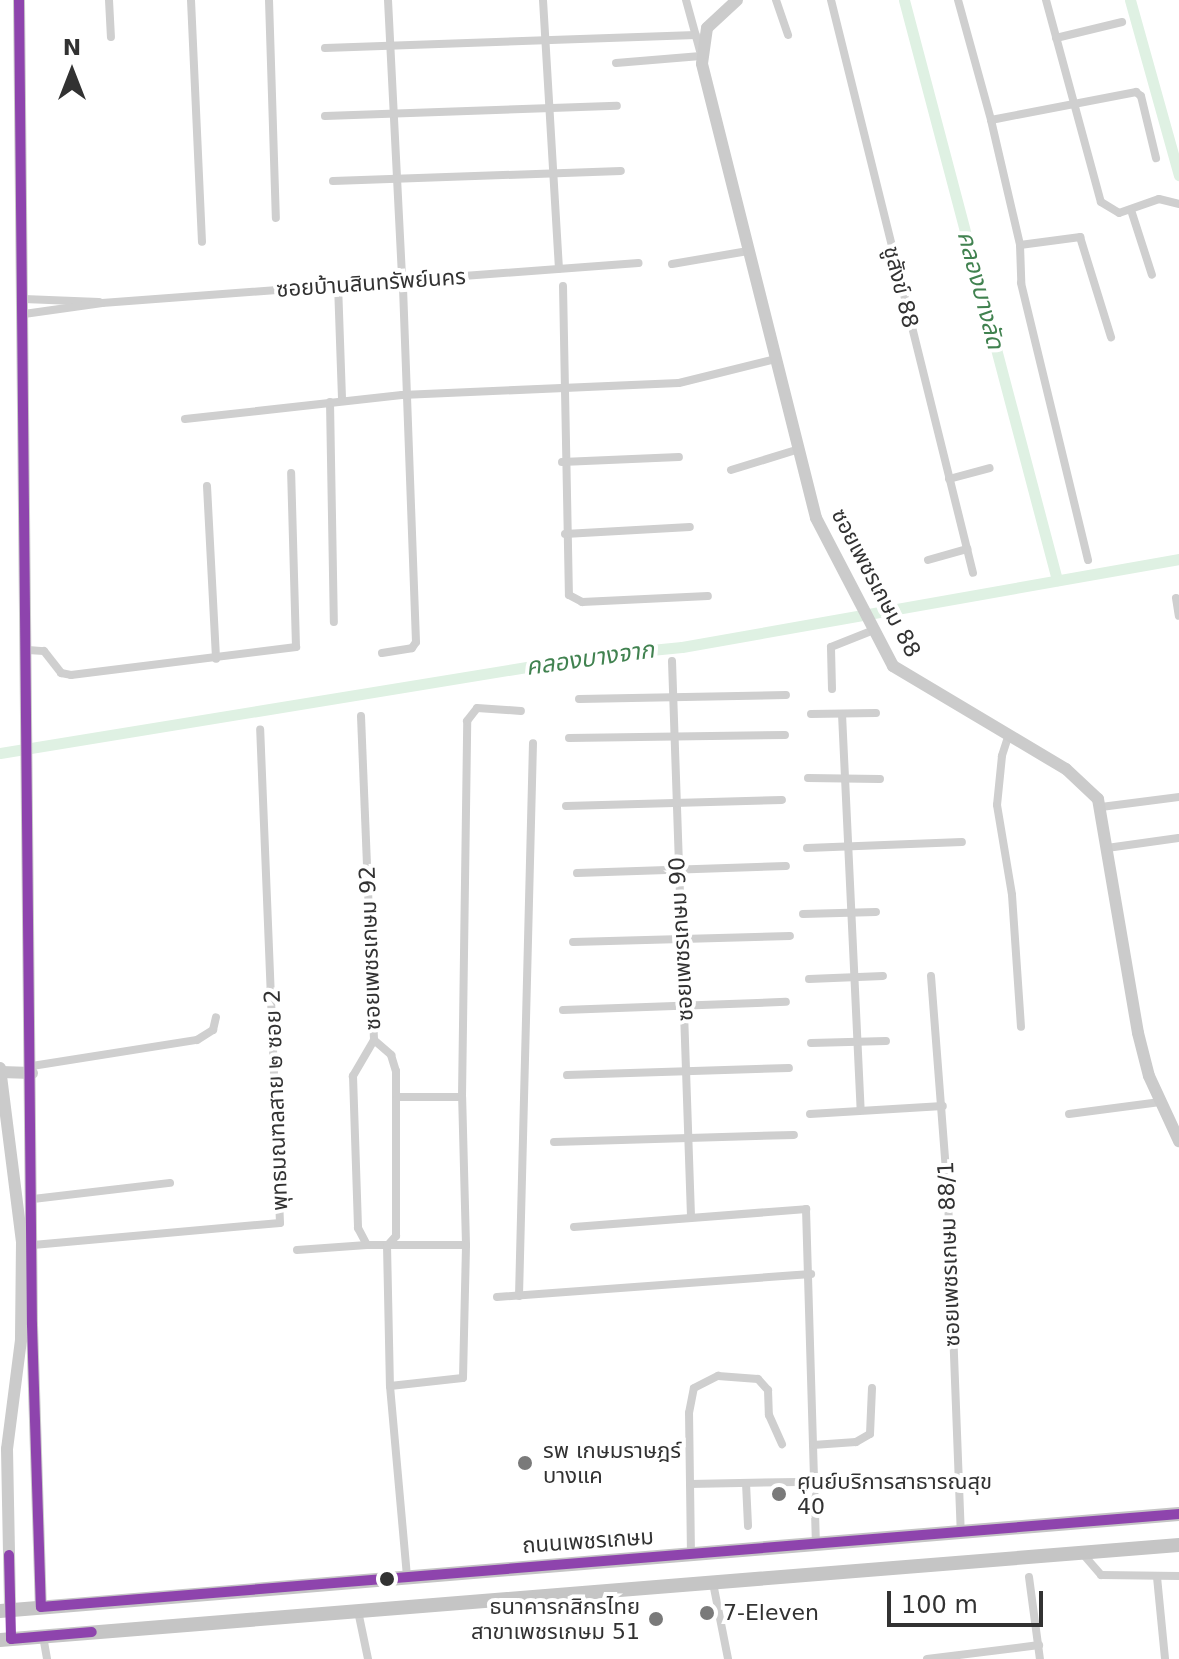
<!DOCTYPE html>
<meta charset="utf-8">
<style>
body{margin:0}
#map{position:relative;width:1179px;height:1659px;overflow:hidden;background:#fff;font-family:"DejaVu Sans","Noto Sans Thai",sans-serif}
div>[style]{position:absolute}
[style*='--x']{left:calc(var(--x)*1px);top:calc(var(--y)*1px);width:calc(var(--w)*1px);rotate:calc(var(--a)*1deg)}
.canal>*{height:11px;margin:-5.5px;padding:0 5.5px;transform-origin:5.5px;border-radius:5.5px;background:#dff1e3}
.street>*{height:8px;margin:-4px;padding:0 4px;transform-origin:4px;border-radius:4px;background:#cfcfcf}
.secondary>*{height:12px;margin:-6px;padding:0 6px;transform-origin:6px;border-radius:6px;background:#cbcbcb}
.primary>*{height:14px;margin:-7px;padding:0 7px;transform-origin:7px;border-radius:7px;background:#c5c5c5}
.bus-1>*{height:10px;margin:-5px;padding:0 5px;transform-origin:5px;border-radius:5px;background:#8e44ad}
.dots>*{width:22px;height:22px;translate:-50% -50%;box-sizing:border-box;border:4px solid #fff;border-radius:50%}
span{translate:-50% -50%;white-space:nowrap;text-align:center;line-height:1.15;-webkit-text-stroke:8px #fff;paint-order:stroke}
.street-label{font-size:22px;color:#323232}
.poi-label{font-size:22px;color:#323232}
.left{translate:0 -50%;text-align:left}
.right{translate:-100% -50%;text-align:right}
.water-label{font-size:24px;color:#418250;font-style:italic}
.north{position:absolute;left:32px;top:32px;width:80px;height:80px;-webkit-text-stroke:6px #fff;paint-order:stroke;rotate:0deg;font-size:22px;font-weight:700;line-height:32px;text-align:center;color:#323232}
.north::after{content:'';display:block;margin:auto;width:28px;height:36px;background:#323232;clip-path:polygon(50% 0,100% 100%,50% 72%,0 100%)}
.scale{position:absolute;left:887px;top:1591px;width:156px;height:36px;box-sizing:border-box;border:4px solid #323232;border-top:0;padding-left:10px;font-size:24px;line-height:28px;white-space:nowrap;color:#323232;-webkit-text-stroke:6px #fff;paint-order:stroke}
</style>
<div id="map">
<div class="canal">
<i style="--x:904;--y:0;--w:600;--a:75.22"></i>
<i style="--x:1130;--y:0;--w:182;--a:74.4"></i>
<i style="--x:0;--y:753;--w:608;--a:-9.28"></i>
<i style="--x:600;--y:655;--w:82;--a:-5.6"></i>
<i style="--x:682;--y:647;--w:505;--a:-10.04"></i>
</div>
<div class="street">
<i style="--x:109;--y:0;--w:37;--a:87"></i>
<i style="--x:191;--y:0;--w:242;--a:87.4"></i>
<i style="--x:269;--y:0;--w:218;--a:88.2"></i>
<i style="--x:388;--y:0;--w:280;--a:87.1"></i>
<i style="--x:543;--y:0;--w:269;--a:86.6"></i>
<i style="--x:686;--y:0;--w:53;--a:74.6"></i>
<i style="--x:776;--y:0;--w:37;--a:71"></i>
<i style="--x:831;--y:0;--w:590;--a:76.08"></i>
<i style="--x:958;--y:0;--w:124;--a:74.6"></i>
<i style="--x:991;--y:120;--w:128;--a:76.9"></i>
<i style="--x:1020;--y:245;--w:38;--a:88"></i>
<i style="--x:1021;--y:283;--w:285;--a:76.4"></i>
<i style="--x:1046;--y:0;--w:209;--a:74.8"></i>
<i style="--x:1101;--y:202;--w:21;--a:31"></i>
<i style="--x:1119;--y:213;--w:42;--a:-19.3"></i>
<i style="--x:1159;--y:199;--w:21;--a:14"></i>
<i style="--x:1056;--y:38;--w:68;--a:-13.6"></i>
<i style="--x:325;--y:48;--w:371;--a:-2"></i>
<i style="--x:616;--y:63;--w:85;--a:-4.7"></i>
<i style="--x:325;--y:116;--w:292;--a:-2"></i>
<i style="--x:991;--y:120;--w:148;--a:-10.9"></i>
<i style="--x:1136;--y:92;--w:6;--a:39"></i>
<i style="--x:1141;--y:96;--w:64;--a:76.4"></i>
<i style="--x:333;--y:181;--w:288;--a:-2"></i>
<i style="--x:1131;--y:210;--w:68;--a:72.1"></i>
<i style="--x:1020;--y:245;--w:61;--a:-7.6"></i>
<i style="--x:1080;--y:237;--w:105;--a:72.8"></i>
<i style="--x:672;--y:264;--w:77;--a:-9.7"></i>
<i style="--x:338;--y:284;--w:116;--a:88"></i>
<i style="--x:563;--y:286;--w:309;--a:88.9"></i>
<i style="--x:569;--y:595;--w:15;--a:28"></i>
<i style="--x:582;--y:602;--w:126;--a:-2.7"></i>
<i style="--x:24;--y:299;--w:75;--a:2.3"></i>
<i style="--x:24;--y:314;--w:79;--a:-8"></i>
<i style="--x:102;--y:303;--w:538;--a:-4.26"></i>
<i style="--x:330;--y:402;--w:220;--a:89"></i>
<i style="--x:185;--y:419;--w:218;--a:-6.3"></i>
<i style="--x:402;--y:395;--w:277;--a:-2.5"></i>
<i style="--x:679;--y:383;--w:99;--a:-14"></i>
<i style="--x:562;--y:462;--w:117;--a:-2.4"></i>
<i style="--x:731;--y:470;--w:68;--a:-17.1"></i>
<i style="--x:949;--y:479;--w:42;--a:-15"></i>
<i style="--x:207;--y:486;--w:173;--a:87"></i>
<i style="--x:565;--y:534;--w:125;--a:-3.2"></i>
<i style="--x:928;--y:560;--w:41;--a:-15.8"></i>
<i style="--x:1176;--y:598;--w:18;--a:81"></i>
<i style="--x:28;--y:650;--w:16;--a:4"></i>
<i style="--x:44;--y:651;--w:28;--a:52"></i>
<i style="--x:61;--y:673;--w:10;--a:11"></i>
<i style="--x:71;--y:675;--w:227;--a:-7.1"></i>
<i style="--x:296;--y:647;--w:174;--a:-91.6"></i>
<i style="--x:382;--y:653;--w:30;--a:-9"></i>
<i style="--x:412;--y:648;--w:7;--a:-56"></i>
<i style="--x:416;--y:642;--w:351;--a:-92.1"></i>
<i style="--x:672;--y:661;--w:555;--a:88.04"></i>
<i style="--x:832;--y:689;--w:42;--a:-91.4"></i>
<i style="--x:831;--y:647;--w:46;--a:-21.6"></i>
<i style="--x:579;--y:699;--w:207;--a:-1.1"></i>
<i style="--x:811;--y:714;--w:65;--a:-0.9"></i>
<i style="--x:842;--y:714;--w:396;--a:87.3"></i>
<i style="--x:361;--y:716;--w:324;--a:87.7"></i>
<i style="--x:374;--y:1040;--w:42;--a:120.3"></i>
<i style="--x:353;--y:1076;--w:152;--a:88.1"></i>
<i style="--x:358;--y:1228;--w:19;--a:62"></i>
<i style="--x:367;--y:1245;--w:20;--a:0"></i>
<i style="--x:387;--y:1245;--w:141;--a:88.8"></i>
<i style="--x:390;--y:1386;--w:191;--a:84.9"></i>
<i style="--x:1009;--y:734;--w:23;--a:108"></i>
<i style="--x:1002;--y:756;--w:49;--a:95.8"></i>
<i style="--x:997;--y:805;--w:91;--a:80.5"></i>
<i style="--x:1012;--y:895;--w:132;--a:86.1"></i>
<i style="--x:569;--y:738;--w:216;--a:-0.8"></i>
<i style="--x:808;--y:778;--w:72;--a:0.8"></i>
<i style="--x:566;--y:806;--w:216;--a:-1.6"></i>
<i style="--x:1101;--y:807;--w:79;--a:-7.3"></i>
<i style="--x:807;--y:848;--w:155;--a:-2.2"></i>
<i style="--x:1107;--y:848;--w:72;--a:-8"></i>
<i style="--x:577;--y:873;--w:209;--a:-1.9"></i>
<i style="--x:803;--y:914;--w:73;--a:-1.6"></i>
<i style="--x:573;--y:942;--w:217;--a:-1.6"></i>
<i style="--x:931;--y:976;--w:224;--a:85.6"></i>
<i style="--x:948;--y:1199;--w:333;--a:87.8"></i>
<i style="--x:809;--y:979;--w:74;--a:-2.3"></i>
<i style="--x:563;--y:1010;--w:223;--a:-2.1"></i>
<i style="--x:374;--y:1040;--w:23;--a:41"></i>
<i style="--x:391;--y:1055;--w:17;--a:73"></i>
<i style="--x:396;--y:1071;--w:165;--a:90"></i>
<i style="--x:396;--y:1236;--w:12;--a:132"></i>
<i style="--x:811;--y:1043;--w:75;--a:-1.5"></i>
<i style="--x:32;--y:1066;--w:167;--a:-9"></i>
<i style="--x:197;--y:1040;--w:19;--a:-32"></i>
<i style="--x:213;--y:1030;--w:13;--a:-77"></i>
<i style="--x:567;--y:1075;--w:222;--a:-1.8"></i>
<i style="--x:397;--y:1097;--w:65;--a:0"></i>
<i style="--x:462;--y:1097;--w:376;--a:-89.2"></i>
<i style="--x:467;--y:721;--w:16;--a:-52"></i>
<i style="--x:477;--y:708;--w:44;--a:3.9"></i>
<i style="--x:810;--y:1114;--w:133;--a:-3.4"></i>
<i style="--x:1069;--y:1114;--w:92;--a:-7.5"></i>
<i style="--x:554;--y:1142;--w:240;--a:-1.7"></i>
<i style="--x:33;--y:1199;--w:138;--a:-6.7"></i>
<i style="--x:574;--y:1227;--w:233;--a:-4.4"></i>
<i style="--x:806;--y:1209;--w:335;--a:88.3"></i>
<i style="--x:33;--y:1245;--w:248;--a:-5.1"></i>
<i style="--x:280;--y:1223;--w:494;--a:-92.3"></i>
<i style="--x:387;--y:1245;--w:79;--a:0"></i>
<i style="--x:466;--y:1245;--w:148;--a:-91.5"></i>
<i style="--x:297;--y:1250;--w:70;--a:-4.1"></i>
<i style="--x:519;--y:1296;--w:553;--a:-88.55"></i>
<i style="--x:497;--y:1297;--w:315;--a:-4.2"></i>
<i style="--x:390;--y:1386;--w:73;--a:-6.3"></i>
<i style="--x:463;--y:1378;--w:133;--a:-88.7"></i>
<i style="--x:813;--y:1445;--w:43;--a:-4"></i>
<i style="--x:856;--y:1442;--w:16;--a:-30"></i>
<i style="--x:870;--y:1434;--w:46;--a:-87.5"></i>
<i style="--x:746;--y:1483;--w:43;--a:87.3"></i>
<i style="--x:690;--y:1484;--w:108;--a:-1.1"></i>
<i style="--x:1082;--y:1553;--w:29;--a:49"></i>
<i style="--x:1101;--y:1575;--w:78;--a:0.7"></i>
<i style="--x:691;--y:1555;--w:142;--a:-90.8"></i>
<i style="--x:689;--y:1413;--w:25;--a:-79"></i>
<i style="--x:694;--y:1388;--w:27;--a:-27"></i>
<i style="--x:718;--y:1376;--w:40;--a:4.3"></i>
<i style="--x:758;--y:1379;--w:15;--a:48"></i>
<i style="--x:768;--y:1390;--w:25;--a:88"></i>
<i style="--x:769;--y:1415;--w:32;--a:66"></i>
<i style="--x:1029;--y:1577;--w:83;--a:82.4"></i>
<i style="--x:1157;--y:1577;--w:82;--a:84.4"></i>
<i style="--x:713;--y:1583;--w:77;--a:78.8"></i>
<i style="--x:358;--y:1611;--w:49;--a:78.2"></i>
<i style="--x:43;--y:1636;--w:23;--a:80"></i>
<i style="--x:927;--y:1659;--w:113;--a:-7.1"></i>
</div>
<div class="secondary">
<i style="--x:19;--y:0;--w:1325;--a:89.44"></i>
<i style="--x:32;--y:1325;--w:282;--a:88.2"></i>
<i style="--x:737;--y:0;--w:41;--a:137"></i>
<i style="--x:707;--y:28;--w:36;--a:98"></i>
<i style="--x:702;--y:64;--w:468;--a:75.9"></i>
<i style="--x:816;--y:518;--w:167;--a:62.5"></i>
<i style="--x:893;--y:666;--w:201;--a:30.8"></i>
<i style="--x:1066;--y:769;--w:44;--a:43.2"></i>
<i style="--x:1098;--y:799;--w:237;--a:80.3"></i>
<i style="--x:1138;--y:1033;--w:44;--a:75.7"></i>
<i style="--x:1149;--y:1076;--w:72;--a:65.2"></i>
<i style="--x:0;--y:1068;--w:175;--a:82.8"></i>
<i style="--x:22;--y:1242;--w:98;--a:90.6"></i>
<i style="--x:21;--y:1340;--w:110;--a:97.3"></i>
<i style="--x:7;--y:1449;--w:161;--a:88.9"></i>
<i style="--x:1;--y:1072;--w:31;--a:2"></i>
</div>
<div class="primary">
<i style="--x:0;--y:1611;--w:1183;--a:-4.7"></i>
<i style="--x:0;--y:1640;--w:1183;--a:-4.61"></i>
</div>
<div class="bus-1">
<i style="--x:19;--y:0;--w:1325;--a:89.44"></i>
<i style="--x:32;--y:1325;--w:282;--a:88.2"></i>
<i style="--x:41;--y:1607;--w:1142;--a:-4.67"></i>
<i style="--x:9;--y:1555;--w:84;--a:88.6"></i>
<i style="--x:11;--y:1639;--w:81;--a:-4.9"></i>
</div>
<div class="dots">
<i style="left:525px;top:1463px;background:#7a7a7a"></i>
<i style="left:779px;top:1494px;background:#7a7a7a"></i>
<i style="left:387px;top:1579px;background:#323232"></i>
<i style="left:707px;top:1613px;background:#7a7a7a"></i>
<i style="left:656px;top:1619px;background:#7a7a7a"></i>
</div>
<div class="street-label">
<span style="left:371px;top:283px;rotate:-4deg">ซอยบ้านสินทรัพย์นคร</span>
<span style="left:901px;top:287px;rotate:76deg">ชูสังข์ 88</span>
<span style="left:876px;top:583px;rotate:62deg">ซอยเพชรเกษม 88</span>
<span style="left:681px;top:939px;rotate:-93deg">ซอยเพชรเกษม 90</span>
<span style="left:370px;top:948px;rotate:-92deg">ซอยเพชรเกษม 92</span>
<span style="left:276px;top:1100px;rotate:-92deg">พุทธมณฑลสาย ๒ ซอย 2</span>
<span style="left:949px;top:1254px;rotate:-92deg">ซอยเพชรเกษม 88/1</span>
<span style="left:588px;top:1541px;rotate:-4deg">ถนนเพชรเกษม</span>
</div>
<div class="poi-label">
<span class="left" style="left:543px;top:1463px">รพ เกษมราษฎร์<br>บางแค</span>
<span class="left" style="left:797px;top:1494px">ศูนย์บริการสาธารณสุข<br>40</span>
<span class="right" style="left:640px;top:1619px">ธนาคารกสิกรไทย<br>สาขาเพชรเกษม 51</span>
<span class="left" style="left:723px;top:1613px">7-Eleven</span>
</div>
<div class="water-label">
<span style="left:980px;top:290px;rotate:75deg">คลองบางลัด</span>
<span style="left:590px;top:659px;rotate:-8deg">คลองบางจาก</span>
</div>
<div class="north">N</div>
<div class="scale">100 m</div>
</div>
